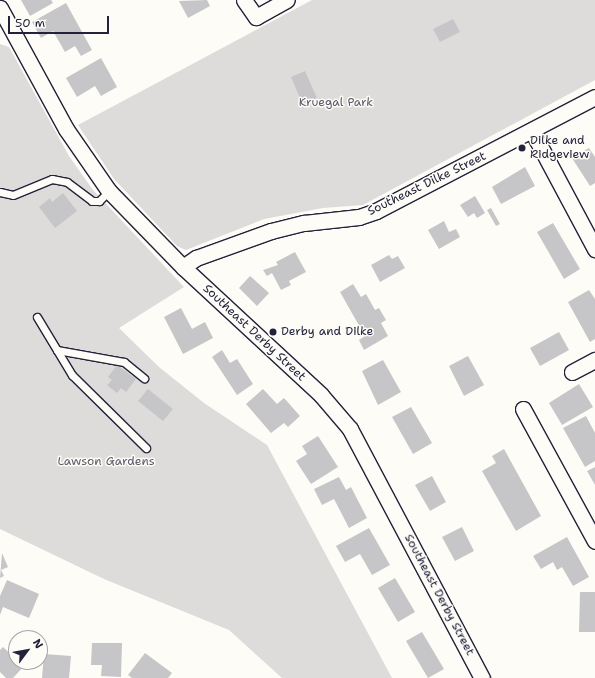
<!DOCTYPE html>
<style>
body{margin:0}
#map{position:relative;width:595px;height:678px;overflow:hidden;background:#fdfcf7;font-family:"Shantell Sans",sans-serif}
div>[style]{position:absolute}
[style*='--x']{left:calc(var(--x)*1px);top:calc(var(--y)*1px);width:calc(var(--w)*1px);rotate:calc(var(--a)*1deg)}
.green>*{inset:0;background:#dddcdb}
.building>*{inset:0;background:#c6c6c8}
.roads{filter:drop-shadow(1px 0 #22223b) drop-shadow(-1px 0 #22223b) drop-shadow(0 1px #22223b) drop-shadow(0 -1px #22223b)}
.service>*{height:7px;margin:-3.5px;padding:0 3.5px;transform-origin:3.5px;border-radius:3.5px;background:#fdfcf7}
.minor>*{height:15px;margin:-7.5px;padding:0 7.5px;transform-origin:7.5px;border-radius:7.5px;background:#fdfcf7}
.dots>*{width:11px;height:11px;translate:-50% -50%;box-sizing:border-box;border:2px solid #fdfcf7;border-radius:50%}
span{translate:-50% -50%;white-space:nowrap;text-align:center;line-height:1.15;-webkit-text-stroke:3px #fdfcf7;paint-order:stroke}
.park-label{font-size:12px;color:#5a5a6b}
.poi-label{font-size:12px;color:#22223b}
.left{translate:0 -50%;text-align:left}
.street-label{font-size:12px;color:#22223b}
.north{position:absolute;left:8px;top:630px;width:40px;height:40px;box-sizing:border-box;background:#fdfcf7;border:1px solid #a5a5ac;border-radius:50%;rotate:58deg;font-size:11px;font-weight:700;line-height:16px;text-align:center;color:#22223b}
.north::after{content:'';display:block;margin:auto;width:14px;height:18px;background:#22223b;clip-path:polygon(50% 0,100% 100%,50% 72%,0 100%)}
.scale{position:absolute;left:8px;top:16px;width:101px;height:18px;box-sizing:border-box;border:2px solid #22223b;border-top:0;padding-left:5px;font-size:12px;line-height:14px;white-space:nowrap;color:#22223b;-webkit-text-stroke:3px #fdfcf7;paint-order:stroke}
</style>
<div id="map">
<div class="green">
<i style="clip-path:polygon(312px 0,595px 0,595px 80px,363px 205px,323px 208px,264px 219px,186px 250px,177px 246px,114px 179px,78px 125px)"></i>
<i style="clip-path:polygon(0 44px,9px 47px,69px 156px,93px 190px,184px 287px,119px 328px,159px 367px,204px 403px,267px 445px,392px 678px,282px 678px,229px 630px,104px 579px,0 529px)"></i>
</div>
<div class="building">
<i style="clip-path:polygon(21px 0,51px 0,53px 3px,30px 16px)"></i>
<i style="clip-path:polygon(207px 0,210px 6px,188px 18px,179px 1px)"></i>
<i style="clip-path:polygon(66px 3px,92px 50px,81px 56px,75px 46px,65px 52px,53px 31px,41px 38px,32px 22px)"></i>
<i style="clip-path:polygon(453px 19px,460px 32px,440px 42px,433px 29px)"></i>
<i style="clip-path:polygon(101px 58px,117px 87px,101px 96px,95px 86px,77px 97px,66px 78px)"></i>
<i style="clip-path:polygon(305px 71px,317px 98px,303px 105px,291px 77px)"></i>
<i style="clip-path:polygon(589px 148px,595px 157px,595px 183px,590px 186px,572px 158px)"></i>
<i style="clip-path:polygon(525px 167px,535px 186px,501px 204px,492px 187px)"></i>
<i style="clip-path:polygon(63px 193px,77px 211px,55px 228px,39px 207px,50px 198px,52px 202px)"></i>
<i style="clip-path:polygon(475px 196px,485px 213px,477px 218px,474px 213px,468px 217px,460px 205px)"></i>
<i style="clip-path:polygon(491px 208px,500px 224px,496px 226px,487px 210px)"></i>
<i style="clip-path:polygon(444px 221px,449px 232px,456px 229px,460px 237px,439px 249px,428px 230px)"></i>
<i style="clip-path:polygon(553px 223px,580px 269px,564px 279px,537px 232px)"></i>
<i style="clip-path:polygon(295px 252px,306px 272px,289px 281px,291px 285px,281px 290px,272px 273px,267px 276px,263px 270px,278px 265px,276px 262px)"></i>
<i style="clip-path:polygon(389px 255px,392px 259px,398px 256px,405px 268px,380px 282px,371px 265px)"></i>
<i style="clip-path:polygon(250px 276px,269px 293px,257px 306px,239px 288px)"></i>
<i style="clip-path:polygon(353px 284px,361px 297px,366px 294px,375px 310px,379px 308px,386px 320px,381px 323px,388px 336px,364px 350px,359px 340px,365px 336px,340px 292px)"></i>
<i style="clip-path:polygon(589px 290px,595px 299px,595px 339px,590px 342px,568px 302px)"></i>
<i style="clip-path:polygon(181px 308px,192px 329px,205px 322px,213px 338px,183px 354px,164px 317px)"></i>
<i style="clip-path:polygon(559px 332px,569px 350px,540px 366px,530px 348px)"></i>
<i style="clip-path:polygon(222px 350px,230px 363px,237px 359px,253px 384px,237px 395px,212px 357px)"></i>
<i style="clip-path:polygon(468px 356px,484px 385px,464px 396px,449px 366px)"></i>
<i style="clip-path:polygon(383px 360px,401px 392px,378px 405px,362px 371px)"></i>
<i style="clip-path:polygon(117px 365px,136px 379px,126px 392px,121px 388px,117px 393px,107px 385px,112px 380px,108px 377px)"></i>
<i style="clip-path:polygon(579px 384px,593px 407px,562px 425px,549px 403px)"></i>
<i style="clip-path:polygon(148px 389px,173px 409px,163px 421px,138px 401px)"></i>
<i style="clip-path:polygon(263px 389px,277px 404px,284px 398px,300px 416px,288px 427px,284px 423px,271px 433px,246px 404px)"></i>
<i style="clip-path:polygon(411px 407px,432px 443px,413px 454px,392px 417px)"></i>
<i style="clip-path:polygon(586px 416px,595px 433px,595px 461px,585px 467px,563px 428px)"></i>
<i style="clip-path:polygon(318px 436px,338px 467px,311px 484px,296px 461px,307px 454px,302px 446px)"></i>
<i style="clip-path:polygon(504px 449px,541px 516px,516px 531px,482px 471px,496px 463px,492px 456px)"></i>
<i style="clip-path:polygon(595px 467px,595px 485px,587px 471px)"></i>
<i style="clip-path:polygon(432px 476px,446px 502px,430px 511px,415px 485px)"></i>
<i style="clip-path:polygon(339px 477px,346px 490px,351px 487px,367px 518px,349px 528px,334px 499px,322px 505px,314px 489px)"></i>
<i style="clip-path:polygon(462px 527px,474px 551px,455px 561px,442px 537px)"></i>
<i style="clip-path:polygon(369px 528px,390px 565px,372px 575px,360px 554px,345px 562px,336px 546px)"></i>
<i style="clip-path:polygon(567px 537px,589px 577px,573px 586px,562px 567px,557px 570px,553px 562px,541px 569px,533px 556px)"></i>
<i style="clip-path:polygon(2px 553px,8px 567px,1px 570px,4px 576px,0 578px)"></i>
<i style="clip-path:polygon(395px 578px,415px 612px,398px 622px,378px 588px)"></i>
<i style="clip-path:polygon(7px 580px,39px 594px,29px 618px,3px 607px,0 615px,0 596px)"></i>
<i style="clip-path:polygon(580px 592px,595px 592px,595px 632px,579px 632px)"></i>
<i style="clip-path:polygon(422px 632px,444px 669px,428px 678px,406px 641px)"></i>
<i style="clip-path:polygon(92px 643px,122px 643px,121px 677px,101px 676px,102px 665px,91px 665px)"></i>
<i style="clip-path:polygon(3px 647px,24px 666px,13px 678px,6px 678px,0 672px,0 650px)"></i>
<i style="clip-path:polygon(145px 653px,172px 673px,168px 678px,132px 678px,128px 675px)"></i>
<i style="clip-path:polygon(44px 654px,71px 656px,69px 678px,42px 678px)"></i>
</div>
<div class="roads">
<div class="service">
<i style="--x:0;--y:192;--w:13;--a:13"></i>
<i style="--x:13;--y:195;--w:42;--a:-22.3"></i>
<i style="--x:52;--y:179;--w:15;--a:11"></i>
<i style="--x:67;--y:182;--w:31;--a:37"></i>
<i style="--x:92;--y:201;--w:7;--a:0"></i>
<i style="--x:99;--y:201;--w:14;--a:-45"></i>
<i style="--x:37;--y:317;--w:68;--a:58.9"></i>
<i style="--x:72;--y:375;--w:104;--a:44.6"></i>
<i style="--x:57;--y:350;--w:68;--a:10.2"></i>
<i style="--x:124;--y:362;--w:26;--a:39"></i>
</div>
<div class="minor">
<i style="--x:244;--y:0;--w:21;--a:55"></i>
<i style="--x:256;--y:17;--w:35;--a:-29"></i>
<i style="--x:0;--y:8;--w:138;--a:61.4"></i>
<i style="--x:66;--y:129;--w:75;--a:55.3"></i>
<i style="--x:109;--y:191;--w:106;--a:45.8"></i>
<i style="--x:183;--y:267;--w:188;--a:42.8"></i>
<i style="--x:321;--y:395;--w:45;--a:49.5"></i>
<i style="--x:350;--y:429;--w:282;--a:62.1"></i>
<i style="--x:532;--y:131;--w:134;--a:61.9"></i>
<i style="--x:183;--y:267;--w:16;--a:-35"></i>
<i style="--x:196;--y:258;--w:80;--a:-19.8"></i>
<i style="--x:271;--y:231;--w:34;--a:-14"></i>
<i style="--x:304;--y:223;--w:55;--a:-6.2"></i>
<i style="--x:359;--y:217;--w:18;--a:-19"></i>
<i style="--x:376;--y:211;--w:247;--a:-27.5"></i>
<i style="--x:572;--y:372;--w:26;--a:-28"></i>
<i style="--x:523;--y:409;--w:150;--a:61.4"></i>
</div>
</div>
<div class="dots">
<i style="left:522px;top:148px;background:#22223b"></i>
<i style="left:273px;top:332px;background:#22223b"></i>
</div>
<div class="park-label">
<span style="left:336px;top:103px">Kruegal Park</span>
<span style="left:106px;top:462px">Lawson Gardens</span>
</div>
<div class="poi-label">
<span class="left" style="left:530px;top:148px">Dilke and<br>Ridgeview</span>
<span class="left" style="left:281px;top:332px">Derby and Dilke</span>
</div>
<div class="street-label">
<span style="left:427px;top:184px;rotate:-26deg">Southeast Dilke Street</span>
<span style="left:254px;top:333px;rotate:43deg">Southeast Derby Street</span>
<span style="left:439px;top:595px;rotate:62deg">Southeast Derby Street</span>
</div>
<div class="north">N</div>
<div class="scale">50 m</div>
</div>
